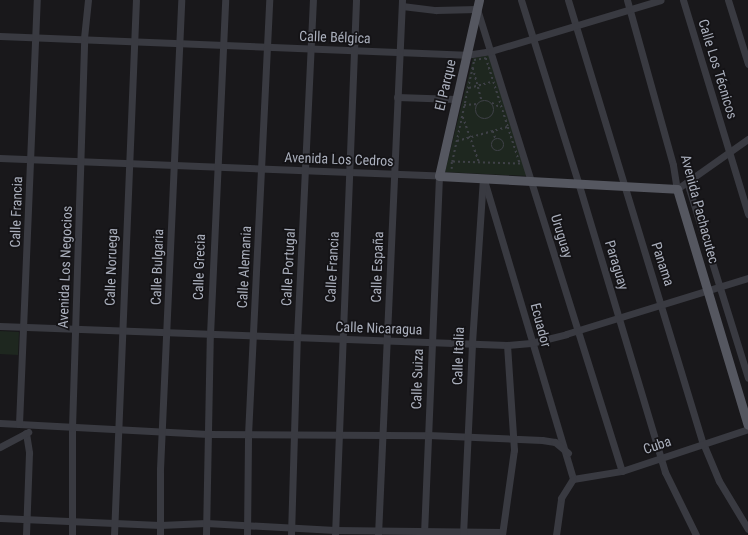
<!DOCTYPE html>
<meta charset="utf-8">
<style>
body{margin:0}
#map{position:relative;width:748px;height:535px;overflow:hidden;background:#19181b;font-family:"Roboto Condensed",sans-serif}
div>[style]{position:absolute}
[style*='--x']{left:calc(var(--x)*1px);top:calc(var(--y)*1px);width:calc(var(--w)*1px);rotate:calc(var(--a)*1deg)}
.green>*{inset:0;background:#1e271f}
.path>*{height:1.5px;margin-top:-0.75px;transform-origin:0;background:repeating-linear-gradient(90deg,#3f4148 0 2px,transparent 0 5px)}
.path>.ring{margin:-0.75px;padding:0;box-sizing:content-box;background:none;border:1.5px solid #3f4148;border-radius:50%}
.minor>*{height:7px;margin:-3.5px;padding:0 3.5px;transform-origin:3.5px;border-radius:3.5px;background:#393a41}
.major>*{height:9px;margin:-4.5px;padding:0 4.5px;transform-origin:4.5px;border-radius:4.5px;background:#555760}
span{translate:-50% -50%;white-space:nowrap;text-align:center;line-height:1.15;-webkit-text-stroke:3.5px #141316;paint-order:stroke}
.street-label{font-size:14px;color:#aaafbc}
</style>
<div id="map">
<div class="green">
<i style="clip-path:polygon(490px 55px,527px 176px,445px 172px,473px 58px)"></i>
<i style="clip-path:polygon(0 331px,19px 332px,18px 355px,0 354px)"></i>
</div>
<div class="path">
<i style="--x:486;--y:58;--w:72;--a:72.3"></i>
<i style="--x:508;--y:127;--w:39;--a:72"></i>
<i style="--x:520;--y:164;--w:68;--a:-178.3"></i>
<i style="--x:452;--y:162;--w:104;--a:-77.8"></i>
<i style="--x:474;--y:60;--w:12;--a:-9"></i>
<i style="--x:473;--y:68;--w:34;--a:75"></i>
<i style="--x:469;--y:88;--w:24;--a:-15"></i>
<i class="ring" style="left:476px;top:101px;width:16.5px;height:16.5px"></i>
<i style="--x:492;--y:103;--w:9;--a:27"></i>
<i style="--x:464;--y:105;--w:14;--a:-4"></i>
<i style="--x:463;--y:117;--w:48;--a:70.4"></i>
<i style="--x:493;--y:131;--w:9;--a:72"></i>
<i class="ring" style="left:492px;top:139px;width:10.5px;height:10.5px"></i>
<i style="--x:457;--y:141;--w:52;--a:-15.6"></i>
<i style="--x:452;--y:162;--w:7;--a:90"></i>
</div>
<div class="minor">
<i style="--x:521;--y:0;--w:191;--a:72.6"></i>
<i style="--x:578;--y:182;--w:303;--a:73.3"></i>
<i style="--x:665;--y:472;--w:70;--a:63.8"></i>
<i style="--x:568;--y:0;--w:463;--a:73.1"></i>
<i style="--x:703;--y:443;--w:41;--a:67.2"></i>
<i style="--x:719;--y:481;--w:56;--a:58.9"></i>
<i style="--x:627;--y:0;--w:171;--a:74.4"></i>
<i style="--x:673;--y:165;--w:24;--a:81"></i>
<i style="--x:677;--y:189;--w:87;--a:-35.2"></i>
<i style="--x:683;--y:0;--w:224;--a:73.1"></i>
<i style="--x:728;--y:0;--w:67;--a:72.6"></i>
<i style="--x:402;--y:6;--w:34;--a:7"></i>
<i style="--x:436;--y:10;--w:41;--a:-1.4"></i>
<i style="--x:477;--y:9;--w:484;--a:72.6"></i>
<i style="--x:0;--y:36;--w:466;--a:2.3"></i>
<i style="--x:466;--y:55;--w:25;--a:-9"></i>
<i style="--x:491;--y:51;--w:177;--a:-16.7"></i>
<i style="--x:397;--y:97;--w:59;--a:1.9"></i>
<i style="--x:0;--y:158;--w:439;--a:2.3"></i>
<i style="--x:439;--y:176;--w:359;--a:92.4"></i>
<i style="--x:484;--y:180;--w:312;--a:73.4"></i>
<i style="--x:687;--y:182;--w:205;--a:72.7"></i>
<i style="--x:0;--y:326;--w:507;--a:2.15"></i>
<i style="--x:507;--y:345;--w:24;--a:-5"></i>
<i style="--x:531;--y:343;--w:36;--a:-14"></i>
<i style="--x:566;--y:334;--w:190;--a:-17.1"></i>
<i style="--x:0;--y:423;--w:208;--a:3"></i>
<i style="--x:208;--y:434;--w:220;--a:0.3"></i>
<i style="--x:428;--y:435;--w:114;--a:2.5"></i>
<i style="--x:542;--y:440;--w:13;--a:9"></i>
<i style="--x:555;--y:442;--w:17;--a:40"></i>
<i style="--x:19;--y:424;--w:424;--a:-87.6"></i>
<i style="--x:26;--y:433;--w:20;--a:81"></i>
<i style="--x:29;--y:453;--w:82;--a:92.1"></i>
<i style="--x:0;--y:447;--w:32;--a:-28"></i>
<i style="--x:573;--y:479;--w:50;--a:-9.3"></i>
<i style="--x:622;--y:471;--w:133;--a:-18.4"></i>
<i style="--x:0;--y:518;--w:160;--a:2.5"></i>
<i style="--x:160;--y:525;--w:46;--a:-2.5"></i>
<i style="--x:206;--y:523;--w:129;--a:3.1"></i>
<i style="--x:335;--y:530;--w:167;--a:0.7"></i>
<i style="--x:72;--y:535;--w:107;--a:-90"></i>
<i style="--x:72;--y:428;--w:390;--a:-88.2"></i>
<i style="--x:84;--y:38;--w:38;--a:-84"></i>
<i style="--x:114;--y:535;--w:535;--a:-87.65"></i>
<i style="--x:160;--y:535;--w:66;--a:-90"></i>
<i style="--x:160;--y:469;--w:469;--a:-87.4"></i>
<i style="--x:206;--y:535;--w:200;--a:-88.9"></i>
<i style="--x:210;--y:335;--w:335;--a:-87.4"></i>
<i style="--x:247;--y:535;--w:100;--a:-89.4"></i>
<i style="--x:248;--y:435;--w:436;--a:-87.2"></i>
<i style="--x:291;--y:535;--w:197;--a:-88.3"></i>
<i style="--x:297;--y:338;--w:338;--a:-87.3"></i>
<i style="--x:335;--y:535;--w:535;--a:-87.75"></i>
<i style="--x:378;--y:535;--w:536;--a:-87.43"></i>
<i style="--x:463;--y:535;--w:192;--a:-87.3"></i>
<i style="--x:472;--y:343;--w:165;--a:-86.2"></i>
<i style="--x:502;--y:535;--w:86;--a:-82"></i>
<i style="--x:514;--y:450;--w:105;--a:-93.8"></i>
<i style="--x:556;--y:535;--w:37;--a:-82"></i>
<i style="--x:561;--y:498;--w:22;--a:-58"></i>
</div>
<div class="major">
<i style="--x:479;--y:0;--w:180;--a:102.8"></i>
<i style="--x:439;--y:176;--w:238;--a:3.1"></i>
<i style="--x:677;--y:189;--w:246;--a:73.3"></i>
</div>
<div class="street-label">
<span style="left:335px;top:37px;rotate:2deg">Calle Bélgica</span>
<span style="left:718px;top:69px;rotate:73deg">Calle Los Técnicos</span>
<span style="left:445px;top:85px;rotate:-77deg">El Parque</span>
<span style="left:339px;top:159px;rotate:2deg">Avenida Los Cedros</span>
<span style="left:700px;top:209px;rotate:75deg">Avenida Pachacutec</span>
<span style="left:16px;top:212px;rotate:-88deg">Calle Francia</span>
<span style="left:562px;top:236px;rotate:73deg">Uruguay</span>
<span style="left:663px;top:264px;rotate:72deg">Panama</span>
<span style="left:617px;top:265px;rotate:73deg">Paraguay</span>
<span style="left:65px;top:267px;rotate:-88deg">Avenida Los Negocios</span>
<span style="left:111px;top:267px;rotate:-88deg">Calle Noruega</span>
<span style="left:157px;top:267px;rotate:-88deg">Calle Bulgaria</span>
<span style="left:199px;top:267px;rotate:-88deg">Calle Grecia</span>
<span style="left:244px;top:267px;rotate:-87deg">Calle Alemania</span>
<span style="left:288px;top:267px;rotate:-87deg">Calle Portugal</span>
<span style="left:332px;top:267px;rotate:-87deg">Calle Francia</span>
<span style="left:377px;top:267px;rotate:-88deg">Calle España</span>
<span style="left:541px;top:325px;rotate:75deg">Ecuador</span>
<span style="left:379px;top:328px;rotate:2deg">Calle Nicaragua</span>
<span style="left:458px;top:356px;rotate:-88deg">Calle Italia</span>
<span style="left:417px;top:379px;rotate:-88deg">Calle Suiza</span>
<span style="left:657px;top:445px;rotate:-19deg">Cuba</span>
</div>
</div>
